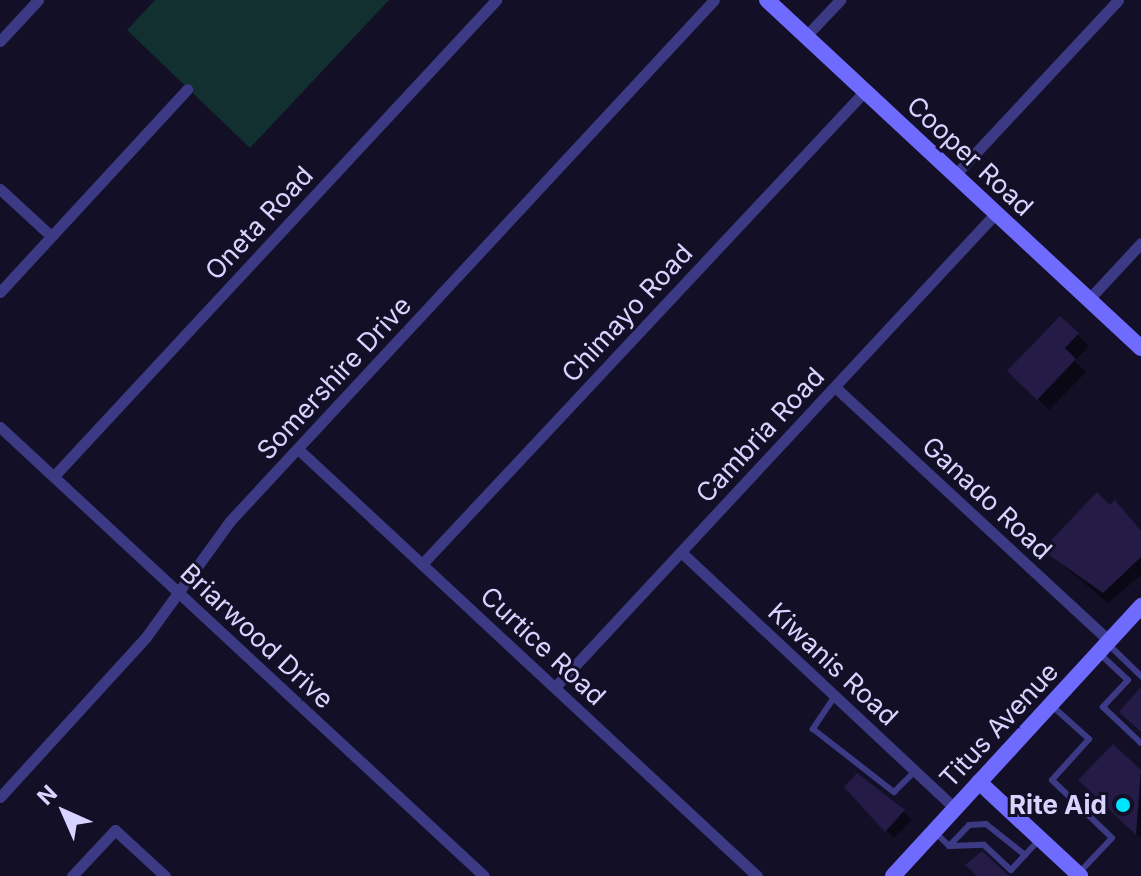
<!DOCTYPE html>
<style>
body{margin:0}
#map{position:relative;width:1141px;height:876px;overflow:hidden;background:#130f26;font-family:Inter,sans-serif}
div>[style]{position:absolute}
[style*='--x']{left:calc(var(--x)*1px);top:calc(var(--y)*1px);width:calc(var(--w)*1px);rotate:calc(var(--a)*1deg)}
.green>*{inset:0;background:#12302f}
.shadow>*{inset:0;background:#0007}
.building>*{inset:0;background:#241b47}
.lane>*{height:6px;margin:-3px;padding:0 3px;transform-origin:3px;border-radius:3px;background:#3d3a85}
.street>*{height:11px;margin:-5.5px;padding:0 5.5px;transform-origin:5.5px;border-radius:5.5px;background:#3d3a85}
.secondary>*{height:16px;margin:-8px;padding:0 8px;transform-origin:8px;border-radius:8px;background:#6f6bff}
.dots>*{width:22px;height:22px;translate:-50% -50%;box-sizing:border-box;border:4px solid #130f26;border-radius:50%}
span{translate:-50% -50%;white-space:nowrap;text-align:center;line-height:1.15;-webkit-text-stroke:6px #130f26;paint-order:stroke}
.street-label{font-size:26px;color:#d9d4ff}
.poi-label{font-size:26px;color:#d9d4ff;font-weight:700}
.right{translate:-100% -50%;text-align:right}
.north{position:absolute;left:24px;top:772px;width:80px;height:80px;-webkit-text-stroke:6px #130f26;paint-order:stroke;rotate:315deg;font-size:22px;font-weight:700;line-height:32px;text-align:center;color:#d9d4ff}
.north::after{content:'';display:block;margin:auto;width:28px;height:36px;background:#d9d4ff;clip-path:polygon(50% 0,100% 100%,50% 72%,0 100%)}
</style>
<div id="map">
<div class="green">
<i style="clip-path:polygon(155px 0,389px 0,250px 148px,127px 30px)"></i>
</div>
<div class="shadow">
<i style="clip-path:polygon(1060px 318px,1089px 346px,1075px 361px,1086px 372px,1049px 410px,1009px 371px)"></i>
<i style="clip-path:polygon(1141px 531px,1141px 575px,1108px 603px,1045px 550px)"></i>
<i style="clip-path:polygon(1113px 747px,1141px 773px,1141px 838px,1081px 780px)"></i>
<i style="clip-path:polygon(903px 811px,912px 820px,894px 838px,886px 830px)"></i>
</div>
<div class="building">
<i style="clip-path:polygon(1060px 316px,1079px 333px,1065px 348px,1076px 359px,1037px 400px,1007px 371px)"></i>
<i style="clip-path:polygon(1097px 492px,1110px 505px,1115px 500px,1141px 531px,1141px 557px,1103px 593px,1042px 550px)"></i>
<i style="clip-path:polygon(1141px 687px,1141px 732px,1119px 712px)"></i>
<i style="clip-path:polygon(1113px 744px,1141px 770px,1136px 835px,1078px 780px)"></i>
<i style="clip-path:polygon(857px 773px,905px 810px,885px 832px,844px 787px)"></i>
<i style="clip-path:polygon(982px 851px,1007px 874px,1010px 876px,977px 876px,965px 865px)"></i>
</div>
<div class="lane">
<i style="--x:1109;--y:645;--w:45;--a:44.1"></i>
<i style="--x:1101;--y:655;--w:37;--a:43"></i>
<i style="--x:1128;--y:680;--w:37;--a:133"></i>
<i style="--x:1103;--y:707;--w:52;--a:43.5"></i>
<i style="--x:835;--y:696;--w:40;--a:124"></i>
<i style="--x:813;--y:729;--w:103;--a:37.9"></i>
<i style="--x:894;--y:792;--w:30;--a:-45"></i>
<i style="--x:1051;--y:705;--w:51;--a:41.8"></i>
<i style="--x:1089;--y:739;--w:55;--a:132.1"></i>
<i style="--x:1052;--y:780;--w:83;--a:44"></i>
<i style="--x:1112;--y:838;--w:50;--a:133.4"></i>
<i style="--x:936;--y:833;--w:18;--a:45"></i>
<i style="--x:949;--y:846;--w:35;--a:-2"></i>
<i style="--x:984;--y:845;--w:37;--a:43"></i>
<i style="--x:1011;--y:870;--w:40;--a:-47"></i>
<i style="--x:949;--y:846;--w:29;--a:-46"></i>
<i style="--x:969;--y:825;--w:17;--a:-3"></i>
<i style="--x:986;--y:824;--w:50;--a:38.5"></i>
</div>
<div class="street">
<i style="--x:806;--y:36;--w:50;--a:-46.6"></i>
<i style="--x:0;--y:41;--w:56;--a:-47.2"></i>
<i style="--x:955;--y:175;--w:239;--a:-47"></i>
<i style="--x:0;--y:189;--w:69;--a:42.7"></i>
<i style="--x:0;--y:292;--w:276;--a:-47.3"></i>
<i style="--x:1089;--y:299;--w:76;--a:-47.1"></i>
<i style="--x:835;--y:387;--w:374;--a:42.8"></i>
<i style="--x:0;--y:427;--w:660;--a:42.85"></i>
<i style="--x:298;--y:449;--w:627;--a:42.93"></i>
<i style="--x:54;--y:476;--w:650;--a:-47.12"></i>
<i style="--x:681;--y:552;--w:375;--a:43.1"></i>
<i style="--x:422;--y:564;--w:648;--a:-46.88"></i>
<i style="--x:555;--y:687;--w:647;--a:-47.07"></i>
<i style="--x:0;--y:797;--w:217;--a:-47.6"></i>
<i style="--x:146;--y:637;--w:143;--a:-54.1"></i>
<i style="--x:230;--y:521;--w:711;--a:-47.11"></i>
<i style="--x:72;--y:876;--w:63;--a:-46.9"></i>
<i style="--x:115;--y:830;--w:68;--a:42.6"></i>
</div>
<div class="secondary">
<i style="--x:767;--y:0;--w:511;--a:42.94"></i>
<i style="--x:979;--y:782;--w:138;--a:42.9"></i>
<i style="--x:893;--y:876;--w:367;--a:-47.4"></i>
</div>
<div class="dots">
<i style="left:1123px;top:805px;background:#00e5ff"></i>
</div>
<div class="street-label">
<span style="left:970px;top:156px;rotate:43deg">Cooper Road</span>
<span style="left:259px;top:223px;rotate:-47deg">Oneta Road</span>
<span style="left:627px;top:313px;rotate:-47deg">Chimayo Road</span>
<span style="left:334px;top:378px;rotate:-47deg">Somershire Drive</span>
<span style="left:760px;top:435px;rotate:-47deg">Cambria Road</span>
<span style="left:987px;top:498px;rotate:43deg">Ganado Road</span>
<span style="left:257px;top:636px;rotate:43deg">Briarwood Drive</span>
<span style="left:543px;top:646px;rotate:43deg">Curtice Road</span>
<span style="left:833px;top:664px;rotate:43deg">Kiwanis Road</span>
<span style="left:999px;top:725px;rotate:-47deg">Titus Avenue</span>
</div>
<div class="poi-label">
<span class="right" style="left:1107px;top:805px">Rite Aid</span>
</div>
<div class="north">N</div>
</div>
